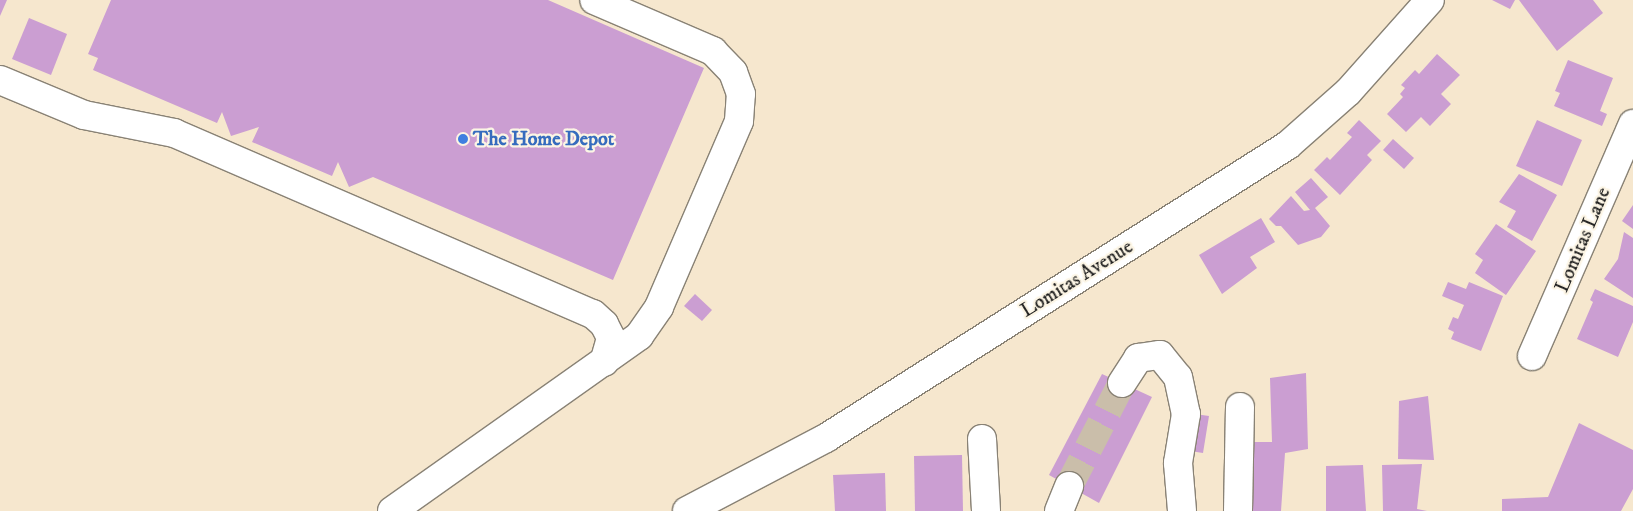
<!DOCTYPE html>
<style>
body{margin:0}
#map{position:relative;width:1633px;height:511px;overflow:hidden;background:#f6e7ce;font-family:"IM FELL DW Pica",serif}
div>[style]{position:absolute}
[style*='--x']{left:calc(var(--x)*1px);top:calc(var(--y)*1px);width:calc(var(--w)*1px);rotate:calc(var(--a)*1deg)}
.building>*{inset:0;background:#cb9ed2}
.minor-tunnel>*{height:28px;margin-top:-14px;transform-origin:0;background:repeating-linear-gradient(90deg,#cabeaa 0 28px,transparent 0 42px)}
.roads{filter:drop-shadow(1px 0 #898275) drop-shadow(-1px 0 #898275) drop-shadow(0 1px #898275) drop-shadow(0 -1px #898275)}
.minor>*{height:28px;margin:-14px;padding:0 14px;transform-origin:14px;border-radius:14px;background:#fff}
.dots>*{width:14px;height:14px;translate:-50% -50%;box-sizing:border-box;border:2px solid #fcf5e5;border-radius:50%}
span{translate:-50% -50%;white-space:nowrap;text-align:center;line-height:1.15;-webkit-text-stroke:4.5px #fcf5e5;paint-order:stroke}
.shop-label{font-size:20px;color:#366cbe;font-weight:700}
.left{translate:0 -50%;text-align:left}
.street-label{font-size:20px;color:#1c1c1c}
</style>
<div id="map">
<div class="building">
<i style="clip-path:polygon(0 0,7px 0,0 16px)"></i>
<i style="clip-path:polygon(111px 0,548px 0,704px 68px,613px 280px,373px 177px,349px 187px,338px 162px,332px 176px,252px 142px,259px 127px,231px 136px,222px 112px,217px 123px,93px 70px,98px 58px,88px 54px)"></i>
<i style="clip-path:polygon(1492px 0,1515px 0,1510px 9px)"></i>
<i style="clip-path:polygon(1519px 0,1593px 0,1603px 13px,1557px 51px)"></i>
<i style="clip-path:polygon(29px 18px,67px 34px,51px 75px,12px 59px)"></i>
<i style="clip-path:polygon(1437px 54px,1460px 75px,1441px 94px,1451px 104px,1430px 126px,1421px 117px,1406px 132px,1387px 114px,1403px 97px,1400px 94px,1405px 88px,1401px 85px,1415px 70px,1419px 74px)"></i>
<i style="clip-path:polygon(1568px 60px,1613px 78px,1600px 111px,1607px 114px,1602px 126px,1554px 106px,1560px 93px,1555px 91px)"></i>
<i style="clip-path:polygon(1359px 120px,1381px 141px,1367px 155px,1372px 160px,1340px 195px,1314px 170px,1327px 157px,1330px 160px,1352px 137px,1347px 133px)"></i>
<i style="clip-path:polygon(1537px 120px,1582px 140px,1562px 186px,1516px 166px)"></i>
<i style="clip-path:polygon(1393px 139px,1414px 158px,1404px 169px,1383px 150px)"></i>
<i style="clip-path:polygon(1519px 174px,1557px 195px,1532px 241px,1507px 227px,1516px 211px,1499px 202px)"></i>
<i style="clip-path:polygon(1311px 178px,1328px 197px,1315px 208px,1330px 226px,1321px 237px,1298px 245px,1281px 226px,1276px 226px,1269px 219px,1291px 196px,1304px 211px,1310px 210px,1295px 192px)"></i>
<i style="clip-path:polygon(1633px 205px,1633px 229px,1622px 221px)"></i>
<i style="clip-path:polygon(1261px 218px,1275px 242px,1250px 257px,1257px 268px,1222px 294px,1199px 255px)"></i>
<i style="clip-path:polygon(1496px 224px,1536px 251px,1506px 295px,1475px 273px,1483px 260px,1475px 254px)"></i>
<i style="clip-path:polygon(1624px 232px,1633px 238px,1633px 298px,1604px 279px,1618px 259px)"></i>
<i style="clip-path:polygon(1448px 282px,1466px 289px,1469px 282px,1503px 296px,1481px 351px,1451px 339px,1454px 332px,1448px 329px,1453px 317px,1458px 319px,1464px 305px,1442px 296px)"></i>
<i style="clip-path:polygon(1595px 289px,1633px 306px,1633px 322px,1618px 357px,1577px 339px,1593px 302px,1590px 300px)"></i>
<i style="clip-path:polygon(695px 294px,712px 310px,702px 321px,684px 306px)"></i>
<i style="clip-path:polygon(1306px 373px,1308px 449px,1285px 453px,1281px 511px,1245px 511px,1247px 442px,1272px 442px,1270px 378px)"></i>
<i style="clip-path:polygon(1102px 374px,1152px 397px,1099px 503px,1049px 475px)"></i>
<i style="clip-path:polygon(1428px 396px,1434px 460px,1398px 459px,1399px 401px)"></i>
<i style="clip-path:polygon(1195px 414px,1209px 416px,1203px 453px,1190px 451px)"></i>
<i style="clip-path:polygon(1579px 423px,1633px 450px,1633px 489px,1621px 511px,1502px 511px,1502px 499px,1548px 497px)"></i>
<i style="clip-path:polygon(962px 455px,963px 511px,915px 511px,914px 456px)"></i>
<i style="clip-path:polygon(1422px 464px,1417px 509px,1427px 511px,1383px 511px,1382px 465px)"></i>
<i style="clip-path:polygon(1363px 465px,1366px 511px,1326px 511px,1326px 466px)"></i>
<i style="clip-path:polygon(885px 473px,886px 511px,835px 511px,833px 475px)"></i>
</div>
<div class="minor-tunnel">
<i style="--x:1069;--y:486;--w:116;--a:-62.8"></i>
</div>
<div class="roads">
<div class="minor">
<i style="--x:0;--y:80;--w:91;--a:22.6"></i>
<i style="--x:84;--y:115;--w:92;--a:11.3"></i>
<i style="--x:174;--y:133;--w:456;--a:23.4"></i>
<i style="--x:593;--y:314;--w:15;--a:42"></i>
<i style="--x:604;--y:324;--w:16;--a:63"></i>
<i style="--x:611;--y:338;--w:25;--a:106"></i>
<i style="--x:1532;--y:356;--w:253;--a:-66.5"></i>
<i style="--x:1122;--y:383;--w:30;--a:-57"></i>
<i style="--x:1138;--y:358;--w:22;--a:-8"></i>
<i style="--x:1160;--y:355;--w:28;--a:51"></i>
<i style="--x:1178;--y:377;--w:38;--a:78"></i>
<i style="--x:1186;--y:414;--w:50;--a:99.3"></i>
<i style="--x:1178;--y:463;--w:48;--a:85.2"></i>
<i style="--x:982;--y:439;--w:72;--a:86.8"></i>
<i style="--x:392;--y:511;--w:303;--a:-35.3"></i>
<i style="--x:639;--y:336;--w:35;--a:-55"></i>
<i style="--x:659;--y:307;--w:202;--a:-66.7"></i>
<i style="--x:739;--y:121;--w:27;--a:-86"></i>
<i style="--x:741;--y:94;--w:23;--a:-110"></i>
<i style="--x:733;--y:72;--w:29;--a:-134"></i>
<i style="--x:713;--y:51;--w:129;--a:-156.8"></i>
<i style="--x:687;--y:511;--w:157;--a:-27.7"></i>
<i style="--x:826;--y:438;--w:547;--a:-32.38"></i>
<i style="--x:1288;--y:145;--w:80;--a:-41.5"></i>
<i style="--x:1348;--y:92;--w:123;--a:-48.3"></i>
<i style="--x:1059;--y:511;--w:27;--a:-68"></i>
<i style="--x:1238;--y:511;--w:104;--a:-88.9"></i>
</div>
</div>
<div class="dots">
<i style="left:463px;top:139px;background:#3f7fe0"></i>
</div>
<div class="shop-label">
<span class="left" style="left:473px;top:139px">The Home Depot</span>
</div>
<div class="street-label">
<span style="left:1583px;top:240px;rotate:-67deg">Lomitas Lane</span>
<span style="left:1077px;top:279px;rotate:-32deg">Lomitas Avenue</span>
</div>
</div>
